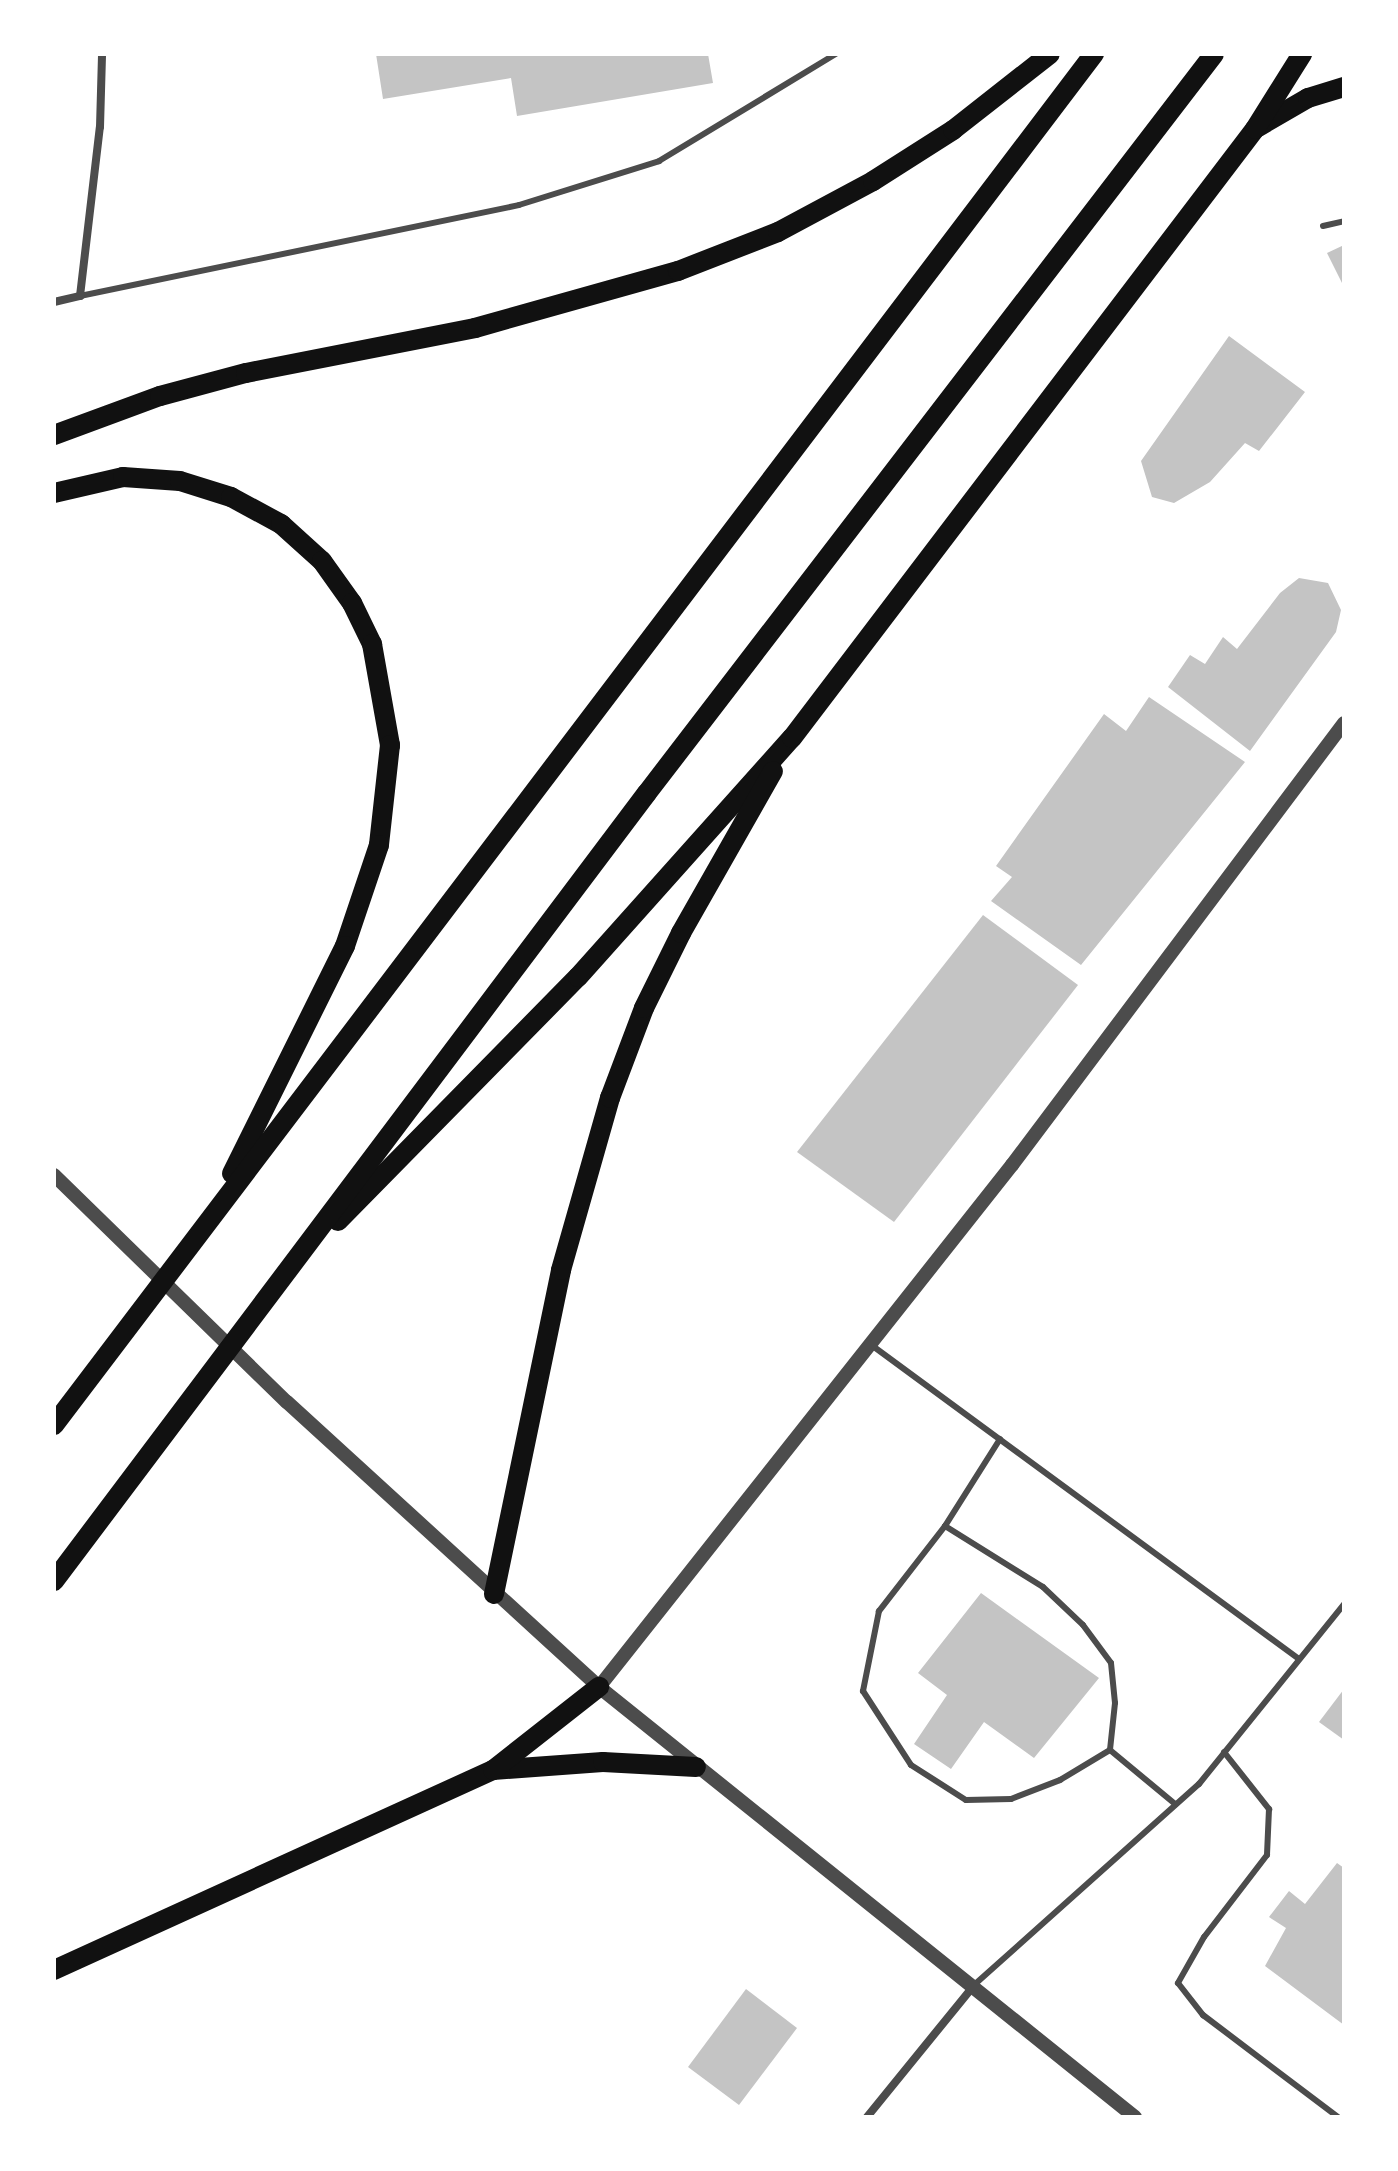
<!DOCTYPE html>
<style>
body{margin:0}
#map{position:relative;width:1398px;height:2171px;overflow:hidden;background:#fff;font-family:"PT Sans Narrow",sans-serif}
div>[style]{position:absolute}
[style*='--x']{left:calc(var(--x)*1px);top:calc(var(--y)*1px);width:calc(var(--w)*1px);rotate:calc(var(--a)*1deg)}
.building>*{inset:0;background:#c4c4c4}
.service>*{height:6px;margin:-3px;padding:0 3px;transform-origin:3px;border-radius:3px;background:#4c4c4c}
.minor>*{height:8px;margin:-4px;padding:0 4px;transform-origin:4px;border-radius:4px;background:#4c4c4c}
.tertiary>*{height:14px;margin:-7px;padding:0 7px;transform-origin:7px;border-radius:7px;background:#4c4c4c}
.primary>*{height:20px;margin:-10px;padding:0 10px;transform-origin:10px;border-radius:10px;background:#111}
span{translate:-50% -50%;white-space:nowrap;text-align:center;line-height:1.15;-webkit-text-stroke:7px #fff;paint-order:stroke}
.frame{position:absolute;inset:0;border:56px solid #fff;pointer-events:none}
</style>
<div id="map">
<div class="building">
<i style="clip-path:polygon(376px 54px,708px 54px,713px 83px,517px 116px,511px 78px,383px 99px)"></i>
<i style="clip-path:polygon(1344px 245px,1344px 287px,1327px 253px)"></i>
<i style="clip-path:polygon(1229px 336px,1305px 392px,1259px 451px,1245px 443px,1210px 482px,1174px 503px,1152px 497px,1141px 461px)"></i>
<i style="clip-path:polygon(1299px 578px,1328px 583px,1341px 610px,1336px 632px,1250px 751px,1168px 687px,1190px 655px,1205px 664px,1223px 637px,1237px 649px,1280px 593px)"></i>
<i style="clip-path:polygon(1149px 697px,1245px 762px,1081px 965px,991px 901px,1012px 877px,996px 866px,1104px 714px,1126px 731px)"></i>
<i style="clip-path:polygon(983px 915px,1078px 985px,894px 1222px,797px 1152px)"></i>
<i style="clip-path:polygon(981px 1593px,1099px 1678px,1034px 1758px,984px 1722px,951px 1769px,914px 1744px,947px 1695px,918px 1673px)"></i>
<i style="clip-path:polygon(1344px 1689px,1344px 1740px,1319px 1722px)"></i>
<i style="clip-path:polygon(1337px 1863px,1344px 1868px,1344px 2025px,1265px 1966px,1286px 1928px,1269px 1917px,1289px 1891px,1305px 1904px)"></i>
<i style="clip-path:polygon(746px 1989px,797px 2028px,739px 2105px,688px 2067px)"></i>
</div>
<div class="service">
<i style="--x:1323;--y:226;--w:22;--a:-13"></i>
<i style="--x:80;--y:296;--w:448;--a:-11.7"></i>
<i style="--x:519;--y:205;--w:147;--a:-17.4"></i>
<i style="--x:659;--y:161;--w:207;--a:-31.2"></i>
<i style="--x:870;--y:1344;--w:532;--a:36.29"></i>
<i style="--x:1000;--y:1439;--w:103;--a:122.3"></i>
<i style="--x:945;--y:1526;--w:108;--a:127.8"></i>
<i style="--x:879;--y:1611;--w:82;--a:101.3"></i>
<i style="--x:863;--y:1691;--w:88;--a:57"></i>
<i style="--x:911;--y:1765;--w:65;--a:32.5"></i>
<i style="--x:966;--y:1800;--w:45;--a:-1.3"></i>
<i style="--x:1011;--y:1799;--w:53;--a:-21.2"></i>
<i style="--x:1060;--y:1780;--w:58;--a:-31"></i>
<i style="--x:945;--y:1526;--w:115;--a:31.9"></i>
<i style="--x:1043;--y:1587;--w:55;--a:43.5"></i>
<i style="--x:1083;--y:1625;--w:47;--a:53.6"></i>
<i style="--x:1111;--y:1663;--w:40;--a:84.3"></i>
<i style="--x:1115;--y:1703;--w:47;--a:96.1"></i>
<i style="--x:1110;--y:1750;--w:85;--a:39.7"></i>
<i style="--x:1224;--y:1752;--w:73;--a:51.7"></i>
<i style="--x:1269;--y:1809;--w:46;--a:92.5"></i>
<i style="--x:1267;--y:1855;--w:103;--a:127.5"></i>
<i style="--x:1204;--y:1937;--w:53;--a:119.5"></i>
<i style="--x:1178;--y:1983;--w:41;--a:52"></i>
<i style="--x:1203;--y:2015;--w:169;--a:37.1"></i>
<i style="--x:974;--y:1985;--w:302;--a:-41.8"></i>
<i style="--x:1199;--y:1784;--w:231;--a:-51.1"></i>
</div>
<div class="minor">
<i style="--x:54;--y:302;--w:27;--a:-13"></i>
<i style="--x:80;--y:296;--w:170;--a:-83.3"></i>
<i style="--x:100;--y:127;--w:73;--a:-88.4"></i>
<i style="--x:867;--y:2117;--w:166;--a:-50.9"></i>
</div>
<div class="tertiary">
<i style="--x:54;--y:1175;--w:325;--a:44.3"></i>
<i style="--x:287;--y:1402;--w:423;--a:42.4"></i>
<i style="--x:599;--y:1687;--w:687;--a:38.74"></i>
<i style="--x:599;--y:1687;--w:666;--a:-51.65"></i>
<i style="--x:1012;--y:1165;--w:553;--a:-53.09"></i>
</div>
<div class="primary">
<i style="--x:1258;--y:127;--w:58;--a:-30.1"></i>
<i style="--x:1308;--y:98;--w:38;--a:-17"></i>
<i style="--x:54;--y:435;--w:113;--a:-20.2"></i>
<i style="--x:160;--y:396;--w:89;--a:-15"></i>
<i style="--x:246;--y:373;--w:233;--a:-11.1"></i>
<i style="--x:475;--y:328;--w:211;--a:-15.7"></i>
<i style="--x:678;--y:271;--w:107;--a:-21.3"></i>
<i style="--x:778;--y:232;--w:108;--a:-28.2"></i>
<i style="--x:873;--y:181;--w:95;--a:-32.5"></i>
<i style="--x:953;--y:130;--w:123;--a:-38.1"></i>
<i style="--x:54;--y:493;--w:71;--a:-13.1"></i>
<i style="--x:123;--y:477;--w:57;--a:4"></i>
<i style="--x:180;--y:481;--w:53;--a:17.4"></i>
<i style="--x:231;--y:497;--w:57;--a:28.4"></i>
<i style="--x:281;--y:524;--w:55;--a:42.1"></i>
<i style="--x:322;--y:561;--w:52;--a:54.5"></i>
<i style="--x:352;--y:603;--w:46;--a:64"></i>
<i style="--x:372;--y:644;--w:103;--a:79.9"></i>
<i style="--x:390;--y:745;--w:101;--a:96.3"></i>
<i style="--x:379;--y:845;--w:107;--a:108.6"></i>
<i style="--x:345;--y:946;--w:254;--a:116.4"></i>
<i style="--x:338;--y:1221;--w:342;--a:-45.5"></i>
<i style="--x:578;--y:977;--w:321;--a:-48.2"></i>
<i style="--x:792;--y:738;--w:765;--a:-52.76"></i>
<i style="--x:1255;--y:129;--w:89;--a:-57.9"></i>
<i style="--x:54;--y:1425;--w:1721;--a:-52.82"></i>
<i style="--x:54;--y:1581;--w:986;--a:-53.04"></i>
<i style="--x:647;--y:793;--w:931;--a:-52.5"></i>
<i style="--x:494;--y:1594;--w:331;--a:-78.3"></i>
<i style="--x:561;--y:1270;--w:179;--a:-74.1"></i>
<i style="--x:610;--y:1098;--w:96;--a:-69.3"></i>
<i style="--x:644;--y:1008;--w:84;--a:-63.7"></i>
<i style="--x:681;--y:933;--w:186;--a:-60.4"></i>
<i style="--x:493;--y:1770;--w:110;--a:-4.2"></i>
<i style="--x:603;--y:1762;--w:93;--a:3.1"></i>
<i style="--x:54;--y:1970;--w:482;--a:-24.5"></i>
<i style="--x:493;--y:1770;--w:135;--a:-38.1"></i>
</div>
<div class="frame"></div>
</div>
